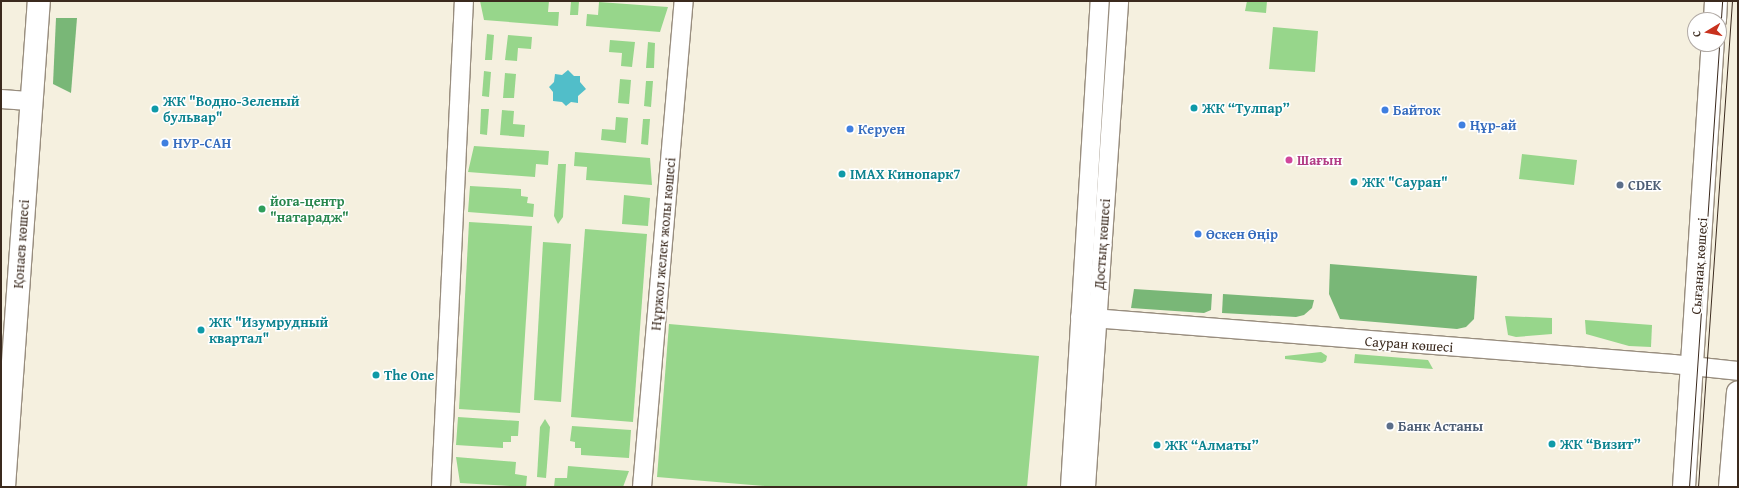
<!DOCTYPE html>
<meta charset="utf-8">
<style>
body{margin:0}
#map{position:relative;width:1739px;height:488px;overflow:hidden;background:#f5f0df;font-family:"Gentium Book Plus",serif}
div>[style]{position:absolute}
[style*='--x']{left:calc(var(--x)*1px);top:calc(var(--y)*1px);width:calc(var(--w)*1px);rotate:calc(var(--a)*1deg)}
.green>*{inset:0;background:#97d68b}
.forest>*{inset:0;background:#79b777}
.water>*{inset:0;background:#51bec9}
.roads{filter:drop-shadow(1px 0 #988d7e) drop-shadow(-1px 0 #988d7e) drop-shadow(0 1px #988d7e) drop-shadow(0 -1px #988d7e)}
.minor>*{height:18px;margin:-9px;padding:0 9px;transform-origin:9px;border-radius:9px;background:#fff}
.major>*{height:22px;margin:-11px;padding:0 11px;transform-origin:11px;border-radius:11px;background:#fff}
.tram>*{height:1px;margin:-0.5px;padding:0 0.5px;transform-origin:0.5px;border-radius:0.5px;background:#3b2a1e}
.dots>*{width:11px;height:11px;translate:-50% -50%;box-sizing:border-box;border:2px solid #fff;border-radius:50%}
span{translate:-50% -50%;white-space:nowrap;text-align:center;line-height:1.15;-webkit-text-stroke:3px #fff;paint-order:stroke}
.culture-label{font-size:14px;color:#0d838f;font-weight:700}
.left{translate:0 -50%;text-align:left}
.shop-label{font-size:14px;color:#366cbe;font-weight:700}
.hotel-label{font-size:14px;color:#b23c85;font-weight:700}
.service-label{font-size:14px;color:#4e5e75;font-weight:700}
.leisure-label{font-size:14px;color:#27864d;font-weight:700}
.street-label{font-size:14px;color:#3b2a1e}
.frame{position:absolute;inset:0;border:2px solid #3b2a1e;pointer-events:none}
.north{position:absolute;left:1687px;top:12px;width:40px;height:40px;box-sizing:border-box;background:#fff;border:1px solid #b1aaa5;border-radius:50%;rotate:260deg;font-size:11px;font-weight:700;line-height:16px;text-align:center;color:#3b2a1e}
.north::after{content:'';display:block;margin:auto;width:14px;height:18px;background:#c8321e;clip-path:polygon(50% 0,100% 100%,50% 72%,0 100%)}
</style>
<div id="map">
<div class="green">
<i style="clip-path:polygon(480px 1px,549px 1px,548px 12px,559px 12px,558px 26px,484px 20px)"></i>
<i style="clip-path:polygon(571px 1px,579px 1px,578px 15px,570px 15px)"></i>
<i style="clip-path:polygon(1247px 1px,1267px 1px,1266px 13px,1245px 11px)"></i>
<i style="clip-path:polygon(599px 2px,668px 7px,660px 32px,586px 26px,587px 14px,598px 15px)"></i>
<i style="clip-path:polygon(1273px 27px,1318px 31px,1315px 72px,1269px 69px)"></i>
<i style="clip-path:polygon(487px 34px,494px 35px,492px 60px,485px 60px)"></i>
<i style="clip-path:polygon(508px 35px,532px 37px,531px 49px,518px 48px,517px 61px,505px 60px)"></i>
<i style="clip-path:polygon(610px 40px,635px 42px,632px 67px,621px 66px,622px 53px,609px 52px)"></i>
<i style="clip-path:polygon(648px 42px,655px 43px,654px 68px,646px 68px)"></i>
<i style="clip-path:polygon(484px 71px,491px 72px,489px 97px,482px 96px)"></i>
<i style="clip-path:polygon(505px 73px,516px 74px,514px 98px,503px 98px)"></i>
<i style="clip-path:polygon(620px 79px,631px 80px,629px 104px,618px 103px)"></i>
<i style="clip-path:polygon(646px 81px,653px 81px,651px 107px,644px 106px)"></i>
<i style="clip-path:polygon(481px 109px,489px 109px,487px 135px,480px 134px)"></i>
<i style="clip-path:polygon(502px 110px,514px 111px,513px 124px,525px 125px,524px 137px,500px 135px)"></i>
<i style="clip-path:polygon(616px 117px,628px 118px,626px 143px,601px 140px,602px 129px,615px 130px)"></i>
<i style="clip-path:polygon(643px 119px,650px 119px,648px 145px,641px 144px)"></i>
<i style="clip-path:polygon(474px 146px,549px 151px,548px 165px,536px 164px,535px 177px,468px 172px)"></i>
<i style="clip-path:polygon(575px 152px,650px 158px,652px 185px,586px 180px,587px 167px,574px 166px)"></i>
<i style="clip-path:polygon(1522px 154px,1577px 160px,1574px 185px,1519px 179px)"></i>
<i style="clip-path:polygon(558px 164px,566px 164px,563px 217px,558px 224px,554px 216px)"></i>
<i style="clip-path:polygon(470px 186px,521px 189px,521px 196px,528px 197px,527px 203px,534px 204px,533px 217px,468px 212px)"></i>
<i style="clip-path:polygon(624px 195px,650px 198px,648px 226px,622px 224px)"></i>
<i style="clip-path:polygon(469px 222px,532px 226px,520px 413px,459px 409px)"></i>
<i style="clip-path:polygon(585px 229px,647px 234px,633px 422px,571px 417px)"></i>
<i style="clip-path:polygon(543px 242px,571px 244px,561px 402px,534px 400px)"></i>
<i style="clip-path:polygon(1505px 316px,1552px 318px,1552px 334px,1516px 337px,1508px 335px)"></i>
<i style="clip-path:polygon(1585px 320px,1652px 325px,1651px 347px,1629px 346px,1586px 334px)"></i>
<i style="clip-path:polygon(669px 324px,1039px 356px,1027px 487px,776px 487px,657px 477px)"></i>
<i style="clip-path:polygon(1321px 352px,1327px 356px,1326px 361px,1322px 363px,1285px 359px,1285px 356px)"></i>
<i style="clip-path:polygon(1355px 354px,1428px 360px,1433px 369px,1354px 363px)"></i>
<i style="clip-path:polygon(458px 417px,519px 421px,518px 436px,511px 436px,511px 442px,503px 442px,503px 448px,456px 445px)"></i>
<i style="clip-path:polygon(545px 419px,550px 427px,546px 478px,537px 477px,540px 427px)"></i>
<i style="clip-path:polygon(572px 426px,631px 430px,629px 458px,581px 455px,581px 448px,575px 448px,575px 442px,570px 441px)"></i>
<i style="clip-path:polygon(456px 457px,516px 462px,515px 474px,527px 476px,526px 487px,460px 483px)"></i>
<i style="clip-path:polygon(568px 466px,629px 471px,623px 487px,554px 487px,555px 478px,567px 478px)"></i>
</div>
<div class="forest">
<i style="clip-path:polygon(56px 18px,77px 18px,71px 93px,53px 84px)"></i>
<i style="clip-path:polygon(1330px 264px,1477px 276px,1474px 319px,1466px 327px,1457px 329px,1340px 319px,1329px 294px)"></i>
<i style="clip-path:polygon(1134px 289px,1212px 294px,1211px 310px,1204px 313px,1131px 308px)"></i>
<i style="clip-path:polygon(1223px 294px,1314px 300px,1312px 308px,1304px 315px,1296px 317px,1222px 313px)"></i>
</div>
<div class="water">
<i style="clip-path:polygon(568px 70px,574px 76px,580px 76px,580px 82px,586px 89px,578px 96px,578px 103px,571px 102px,566px 106px,562px 102px,553px 101px,553px 92px,549px 87px,554px 82px,555px 74px,562px 75px)"></i>
</div>
<div class="roads">
<div class="minor">
<i style="--x:1;--y:99;--w:31;--a:4"></i>
<i style="--x:1080;--y:317;--w:595;--a:4.53"></i>
<i style="--x:1673;--y:364;--w:65;--a:6.1"></i>
<i style="--x:441;--y:487;--w:487;--a:-87.3"></i>
<i style="--x:642;--y:487;--w:488;--a:-85.1"></i>
<i style="--x:1070;--y:487;--w:487;--a:-86.5"></i>
<i style="--x:1086;--y:487;--w:487;--a:-86.1"></i>
</div>
<div class="major">
<i style="--x:1715;--y:20;--w:19;--a:-87"></i>
<i style="--x:4;--y:487;--w:487;--a:-85.9"></i>
<i style="--x:1684;--y:487;--w:444;--a:-86.3"></i>
<i style="--x:1730;--y:487;--w:95;--a:-85.2"></i>
</div>
</div>
<div class="tram">
<i style="--x:1689;--y:487;--w:487;--a:-86.1"></i>
<i style="--x:1698;--y:487;--w:487;--a:-86"></i>
</div>
<div class="dots">
<i style="left:1194px;top:108px;background:#0f9aa8"></i>
<i style="left:155px;top:109px;background:#0f9aa8"></i>
<i style="left:1385px;top:110px;background:#3f7fe0"></i>
<i style="left:1462px;top:125px;background:#3f7fe0"></i>
<i style="left:850px;top:129px;background:#3f7fe0"></i>
<i style="left:165px;top:143px;background:#3f7fe0"></i>
<i style="left:1289px;top:160px;background:#d1479c"></i>
<i style="left:842px;top:174px;background:#0f9aa8"></i>
<i style="left:1354px;top:182px;background:#0f9aa8"></i>
<i style="left:1620px;top:185px;background:#5c6f8a"></i>
<i style="left:262px;top:209px;background:#2e9e5b"></i>
<i style="left:1198px;top:234px;background:#3f7fe0"></i>
<i style="left:201px;top:330px;background:#0f9aa8"></i>
<i style="left:376px;top:375px;background:#0f9aa8"></i>
<i style="left:1390px;top:426px;background:#5c6f8a"></i>
<i style="left:1552px;top:444px;background:#0f9aa8"></i>
<i style="left:1157px;top:445px;background:#0f9aa8"></i>
</div>
<div class="culture-label">
<span class="left" style="left:163px;top:109px">ЖК "Водно-Зеленый<br>бульвар"</span>
<span class="left" style="left:1202px;top:108px">ЖК “Тулпар”</span>
<span class="left" style="left:850px;top:174px">IMAX Кинопарк7</span>
<span class="left" style="left:1362px;top:182px">ЖК "Сауран"</span>
<span class="left" style="left:209px;top:330px">ЖК "Изумрудный<br>квартал"</span>
<span class="left" style="left:384px;top:375px">The One</span>
<span class="left" style="left:1560px;top:444px">ЖК “Визит”</span>
<span class="left" style="left:1165px;top:445px">ЖК “Алматы”</span>
</div>
<div class="shop-label">
<span class="left" style="left:1393px;top:110px">Байток</span>
<span class="left" style="left:1470px;top:125px">Ңұр-ай</span>
<span class="left" style="left:858px;top:129px">Керуен</span>
<span class="left" style="left:173px;top:143px">НУР-САН</span>
<span class="left" style="left:1206px;top:234px">Өскен Өңір</span>
</div>
<div class="hotel-label">
<span class="left" style="left:1297px;top:160px">Шағын</span>
</div>
<div class="service-label">
<span class="left" style="left:1628px;top:185px">CDEK</span>
<span class="left" style="left:1398px;top:426px">Банк Астаны</span>
</div>
<div class="leisure-label">
<span class="left" style="left:270px;top:209px">йога-центр<br>"натарадж"</span>
</div>
<div class="street-label">
<span style="left:21px;top:244px;rotate:-86deg">Қонаев көшесі</span>
<span style="left:663px;top:244px;rotate:-85deg">Нұржол желек жолы көшесі</span>
<span style="left:1102px;top:244px;rotate:-86deg">Достық көшесі</span>
<span style="left:1699px;top:266px;rotate:-86deg">Сығанақ көшесі</span>
<span style="left:1409px;top:344px;rotate:4deg">Сауран көшесі</span>
</div>
<div class="frame"></div>
<div class="north">С</div>
</div>
